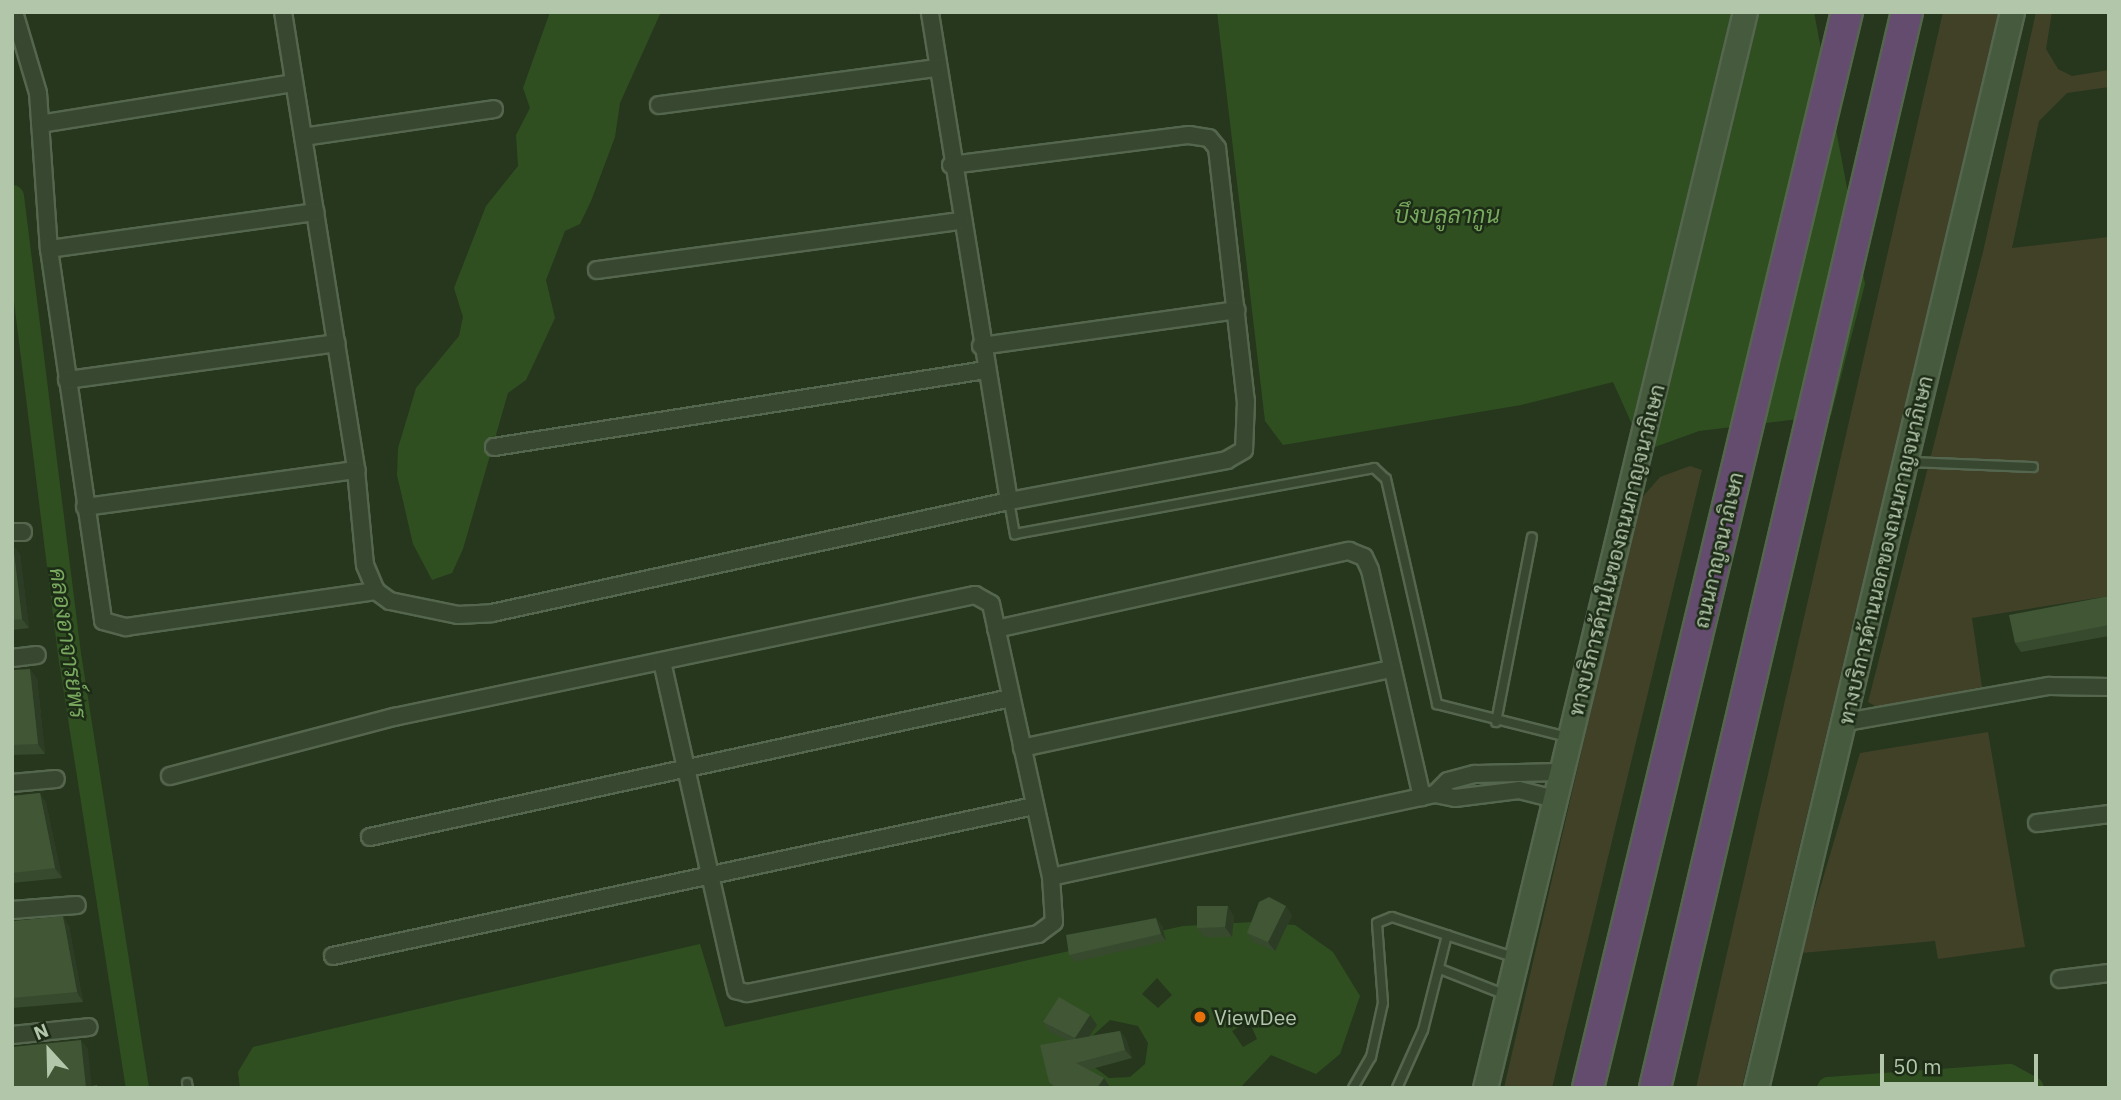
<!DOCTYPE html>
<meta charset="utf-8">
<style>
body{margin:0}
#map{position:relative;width:2121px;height:1100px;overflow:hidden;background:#26371d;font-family:"IBM Plex Sans",Sarabun,sans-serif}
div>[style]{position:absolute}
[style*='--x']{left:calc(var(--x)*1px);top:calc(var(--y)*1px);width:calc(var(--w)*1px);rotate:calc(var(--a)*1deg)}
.green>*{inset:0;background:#414128}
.water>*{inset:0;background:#304f21}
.canal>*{height:23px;margin:-11.5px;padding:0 11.5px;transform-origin:11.5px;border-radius:11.5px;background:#304f21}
.roads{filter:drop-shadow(2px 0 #55664e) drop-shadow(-2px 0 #55664e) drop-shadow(0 2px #55664e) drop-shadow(0 -2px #55664e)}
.lane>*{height:8px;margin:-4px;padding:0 4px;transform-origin:4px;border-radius:4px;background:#384830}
.street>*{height:16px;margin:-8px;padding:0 8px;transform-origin:8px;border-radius:8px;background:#384830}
.secondary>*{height:23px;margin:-11.5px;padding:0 11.5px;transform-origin:11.5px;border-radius:11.5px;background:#465b3e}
.highway>*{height:30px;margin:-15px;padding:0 15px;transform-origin:15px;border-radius:15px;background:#644c6f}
.wall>*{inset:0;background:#374a2e}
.shaded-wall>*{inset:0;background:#2d3c25}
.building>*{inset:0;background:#405635}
.dots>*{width:19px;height:19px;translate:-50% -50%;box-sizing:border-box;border:4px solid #1d2c16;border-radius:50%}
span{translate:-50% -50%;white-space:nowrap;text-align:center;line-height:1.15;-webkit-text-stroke:5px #1d2c16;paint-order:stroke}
.street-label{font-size:21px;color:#b2c6aa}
.poi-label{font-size:21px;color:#b2c6aa}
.left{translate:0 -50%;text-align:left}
.water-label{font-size:23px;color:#78a95e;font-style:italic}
.frame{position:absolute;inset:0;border:14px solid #b2c6aa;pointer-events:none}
.north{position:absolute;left:14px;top:1016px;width:70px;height:70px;-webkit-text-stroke:5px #1d2c16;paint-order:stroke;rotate:338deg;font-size:19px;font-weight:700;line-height:28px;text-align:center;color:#b2c6aa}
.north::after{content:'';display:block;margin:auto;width:24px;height:32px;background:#b2c6aa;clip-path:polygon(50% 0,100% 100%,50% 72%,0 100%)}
.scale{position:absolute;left:1880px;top:1054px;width:158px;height:32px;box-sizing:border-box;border:4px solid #b2c6aa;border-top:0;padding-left:9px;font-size:21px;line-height:24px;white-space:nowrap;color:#b2c6aa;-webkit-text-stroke:5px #1d2c16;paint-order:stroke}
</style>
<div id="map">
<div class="green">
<i style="clip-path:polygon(1943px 12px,1999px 12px,1742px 1087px,1696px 1088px)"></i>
<i style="clip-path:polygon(2036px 12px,2052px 12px,2046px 49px,2058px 69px,2072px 76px,2109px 70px,2109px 87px,2067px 93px,2039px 121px,2012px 248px,2109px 237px,2109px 596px,1972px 618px,1982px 687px,1877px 707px,1868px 702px,1983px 252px)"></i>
<i style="clip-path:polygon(1690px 466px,1702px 470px,1552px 1088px,1504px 1088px,1639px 501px,1660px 477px)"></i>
<i style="clip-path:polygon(1988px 732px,2025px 947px,1938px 959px,1935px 941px,1801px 953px,1860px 753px)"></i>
</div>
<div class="water">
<i style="clip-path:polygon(550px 12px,661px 12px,620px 103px,615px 137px,591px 201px,580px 224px,565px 231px,546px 280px,555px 318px,526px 380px,508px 393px,463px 549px,452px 573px,432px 580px,413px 544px,397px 475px,398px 448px,416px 388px,459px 336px,463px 317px,454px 288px,486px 206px,518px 166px,516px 135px,530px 108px,523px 88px)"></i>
<i style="clip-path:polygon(1217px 12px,1814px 12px,1865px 284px,1831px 415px,1699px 431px,1644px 451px,1613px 382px,1521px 405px,1283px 445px,1265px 421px)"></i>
<i style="clip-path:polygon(evenodd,1253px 922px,1295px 925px,1333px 952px,1360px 996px,1340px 1054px,1316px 1074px,1271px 1055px,1240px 1088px,240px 1088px,238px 1072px,253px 1047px,700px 944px,725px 1027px,1183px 926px,1253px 922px,1157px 978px,1172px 995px,1158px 1008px,1142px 994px,1157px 978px,1253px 922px,1110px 1020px,1138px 1026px,1148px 1043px,1145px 1064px,1130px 1077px,1109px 1078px,1094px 1067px,1089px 1039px,1110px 1020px,1253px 922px,1249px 1021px,1257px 1039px,1243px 1047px,1232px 1031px,1249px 1021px)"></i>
</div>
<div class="canal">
<i style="--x:12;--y:196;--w:468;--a:82.9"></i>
<i style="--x:70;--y:660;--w:433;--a:81.1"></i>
<i style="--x:1828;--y:1088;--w:181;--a:-4.1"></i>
<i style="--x:2009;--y:1075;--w:26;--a:29"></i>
</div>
<div class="roads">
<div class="lane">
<i style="--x:1909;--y:462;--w:124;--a:2.3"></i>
<i style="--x:1009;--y:501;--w:34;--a:80"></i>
<i style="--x:1015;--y:534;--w:365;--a:-10.4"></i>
<i style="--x:1374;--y:468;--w:16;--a:43"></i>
<i style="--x:1386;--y:479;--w:231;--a:77.2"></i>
<i style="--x:1437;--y:704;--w:134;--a:14.2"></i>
<i style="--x:1496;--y:722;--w:188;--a:-79"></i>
<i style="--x:1440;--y:969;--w:71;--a:21.5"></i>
<i style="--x:187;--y:1083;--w:5;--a:79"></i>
<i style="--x:1353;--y:1088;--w:36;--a:-60"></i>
<i style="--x:1371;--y:1057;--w:55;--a:-77.5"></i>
<i style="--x:1383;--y:1003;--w:80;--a:-94.3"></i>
<i style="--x:1377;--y:923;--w:16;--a:-22"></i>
<i style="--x:1392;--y:917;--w:127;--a:18.3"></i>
<i style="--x:1397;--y:1088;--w:64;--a:-65.9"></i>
<i style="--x:1423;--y:1030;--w:98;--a:-75.8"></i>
</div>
<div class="street">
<i style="--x:14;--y:12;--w:84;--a:73.5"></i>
<i style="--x:38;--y:93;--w:156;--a:86"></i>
<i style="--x:49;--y:249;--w:376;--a:81.7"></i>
<i style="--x:103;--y:621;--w:24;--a:15"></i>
<i style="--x:126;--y:627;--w:253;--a:-8.2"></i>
<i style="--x:283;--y:12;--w:464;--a:80.9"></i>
<i style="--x:356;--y:470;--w:95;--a:84.6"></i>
<i style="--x:365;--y:565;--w:28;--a:67"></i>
<i style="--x:376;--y:591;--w:17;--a:36"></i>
<i style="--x:390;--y:601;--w:69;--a:11.6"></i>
<i style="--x:458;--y:615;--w:34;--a:-3"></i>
<i style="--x:492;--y:613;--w:529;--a:-12.22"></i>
<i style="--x:1009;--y:501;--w:495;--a:-99.2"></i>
<i style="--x:659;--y:105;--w:280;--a:-7.6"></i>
<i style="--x:40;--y:124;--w:256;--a:-9.2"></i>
<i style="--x:303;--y:137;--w:193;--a:-8.3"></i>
<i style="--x:951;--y:165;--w:240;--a:-7.2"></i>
<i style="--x:1189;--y:135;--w:20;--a:9"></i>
<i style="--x:1209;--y:138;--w:13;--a:51"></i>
<i style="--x:1217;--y:148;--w:255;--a:83.5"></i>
<i style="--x:1246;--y:401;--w:49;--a:92.3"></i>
<i style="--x:1244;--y:450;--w:20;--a:150"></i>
<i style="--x:1227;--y:460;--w:222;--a:169.3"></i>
<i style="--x:49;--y:249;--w:269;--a:-7.9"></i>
<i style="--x:597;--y:270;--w:366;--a:-7.7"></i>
<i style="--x:981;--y:346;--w:258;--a:-8"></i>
<i style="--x:67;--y:380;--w:272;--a:-7.8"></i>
<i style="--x:494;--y:447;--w:497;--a:-8.9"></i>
<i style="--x:85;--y:507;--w:274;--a:-7.8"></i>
<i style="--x:12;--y:532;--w:11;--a:0"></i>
<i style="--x:996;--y:629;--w:362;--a:-12.5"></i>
<i style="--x:1349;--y:551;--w:16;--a:22"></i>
<i style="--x:1364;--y:557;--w:14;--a:65"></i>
<i style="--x:1370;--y:570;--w:233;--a:77.1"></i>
<i style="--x:12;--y:658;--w:25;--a:-7"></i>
<i style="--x:1846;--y:722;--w:206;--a:-10.1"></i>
<i style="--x:2049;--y:686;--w:60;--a:1"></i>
<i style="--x:1022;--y:748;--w:375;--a:-12.1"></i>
<i style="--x:170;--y:776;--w:232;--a:-14.8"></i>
<i style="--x:394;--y:717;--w:594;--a:-11.86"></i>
<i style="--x:975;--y:595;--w:18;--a:29"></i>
<i style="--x:991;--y:604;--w:280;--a:77.6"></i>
<i style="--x:1051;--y:877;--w:45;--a:86.2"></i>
<i style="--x:1054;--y:922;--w:20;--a:143"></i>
<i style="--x:1038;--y:934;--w:297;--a:168.5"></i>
<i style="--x:747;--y:993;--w:11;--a:-165"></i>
<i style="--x:736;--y:990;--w:337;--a:-102.7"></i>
<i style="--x:12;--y:783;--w:44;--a:-5.2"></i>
<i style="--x:1435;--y:794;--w:18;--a:-45"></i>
<i style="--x:1448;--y:781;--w:28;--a:-15"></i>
<i style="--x:1475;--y:774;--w:86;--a:-1.3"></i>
<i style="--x:2037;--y:823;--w:73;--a:-7.1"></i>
<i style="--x:370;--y:837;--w:656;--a:-12.24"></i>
<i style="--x:1051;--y:877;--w:393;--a:-12.2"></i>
<i style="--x:1435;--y:794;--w:20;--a:11"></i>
<i style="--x:1455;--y:798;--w:64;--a:-7.1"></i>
<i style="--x:1519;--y:790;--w:36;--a:14"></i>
<i style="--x:12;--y:910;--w:65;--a:-4.4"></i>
<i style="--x:333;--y:956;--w:717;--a:-12.08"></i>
<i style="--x:2060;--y:979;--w:49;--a:-7"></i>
<i style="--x:12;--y:1035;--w:77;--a:-5.9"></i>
</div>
<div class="secondary">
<i style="--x:1485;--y:1088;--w:1107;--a:-76.42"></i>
<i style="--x:1756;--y:1088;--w:1106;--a:-76.62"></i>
</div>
<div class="highway">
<i style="--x:1588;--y:1088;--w:1107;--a:-76.47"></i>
<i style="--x:1655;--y:1088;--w:1105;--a:-76.82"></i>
</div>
</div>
<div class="wall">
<i style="clip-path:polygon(12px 545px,20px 554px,29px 628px,12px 630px)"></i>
<i style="clip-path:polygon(2109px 596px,2109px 636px,2021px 652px,2015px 643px)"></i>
<i style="clip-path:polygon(12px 670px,37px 678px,45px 754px,12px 755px)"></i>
<i style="clip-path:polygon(40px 793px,46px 803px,62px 878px,12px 883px,12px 796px)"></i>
<i style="clip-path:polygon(1292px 915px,1275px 951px,1253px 942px,1247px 933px)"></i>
<i style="clip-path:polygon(1234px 916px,1232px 937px,1204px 937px,1197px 928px)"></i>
<i style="clip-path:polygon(12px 921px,69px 926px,83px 1002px,12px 1008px)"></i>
<i style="clip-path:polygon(1162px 925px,1166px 941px,1075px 962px,1069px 955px)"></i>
<i style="clip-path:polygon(1043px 1022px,1097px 1025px,1089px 1036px,1120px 1031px,1126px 1039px,1132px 1058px,1088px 1070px,1104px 1078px,1110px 1087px,1109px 1088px,1053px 1088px,1049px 1082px,1067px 1040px,1050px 1032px)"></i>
</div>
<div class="shaded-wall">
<i style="clip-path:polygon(13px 545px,20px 554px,29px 628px,22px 619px)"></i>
<i style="clip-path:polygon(30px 669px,37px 678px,45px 754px,38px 744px)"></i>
<i style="clip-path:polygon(40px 793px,46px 803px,62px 878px,55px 868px)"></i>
<i style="clip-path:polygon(1228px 906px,1234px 916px,1232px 937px,1225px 927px)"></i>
<i style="clip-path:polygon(1286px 906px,1292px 915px,1275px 951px,1268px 942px)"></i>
<i style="clip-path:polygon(63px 916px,69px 926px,83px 1002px,77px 992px)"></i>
<i style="clip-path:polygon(1156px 918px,1162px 925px,1166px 941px,1161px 934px)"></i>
<i style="clip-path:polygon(1090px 1015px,1097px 1025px,1082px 1047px,1075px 1038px)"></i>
<i style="clip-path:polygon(1120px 1031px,1126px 1039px,1132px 1058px,1125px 1050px)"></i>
<i style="clip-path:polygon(81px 1040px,88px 1049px,92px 1088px,86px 1087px)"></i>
<i style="clip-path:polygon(1104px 1078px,1110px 1087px,1109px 1088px,1097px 1088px)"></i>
</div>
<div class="building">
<i style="clip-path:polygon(12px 545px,13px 545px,22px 619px,12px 620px)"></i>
<i style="clip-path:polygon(2109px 596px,2109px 625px,2015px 643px,2009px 615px)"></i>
<i style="clip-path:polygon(30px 669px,38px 744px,12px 745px,12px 670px)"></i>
<i style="clip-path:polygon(40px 793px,55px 868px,12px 873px,12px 796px)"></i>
<i style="clip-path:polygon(1269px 897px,1286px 906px,1268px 942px,1247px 933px,1259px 902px)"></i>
<i style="clip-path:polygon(1197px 906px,1228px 906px,1225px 927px,1197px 928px)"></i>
<i style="clip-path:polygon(63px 916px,77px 992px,12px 998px,12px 921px)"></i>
<i style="clip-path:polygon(1156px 918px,1161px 934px,1069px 955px,1066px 935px)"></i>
<i style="clip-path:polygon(1059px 997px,1090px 1015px,1075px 1038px,1043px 1022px)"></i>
<i style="clip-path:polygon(1120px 1031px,1125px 1050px,1076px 1063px,1104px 1078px,1097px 1088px,1056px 1088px,1049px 1082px,1040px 1045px)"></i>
<i style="clip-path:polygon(81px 1040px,86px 1087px,97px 1085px,98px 1088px,12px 1088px,12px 1047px)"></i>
</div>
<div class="dots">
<i style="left:1200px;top:1017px;background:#e8710a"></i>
</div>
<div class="street-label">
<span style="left:1616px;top:550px;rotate:-76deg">ทางบริการด้านในของถนนกาญจนาภิเษก</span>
<span style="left:1718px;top:550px;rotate:-77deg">ถนนกาญจนาภิเษก</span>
<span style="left:1885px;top:550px;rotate:-77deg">ทางบริการด้านนอกของถนนกาญจนาภิเษก</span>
</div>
<div class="poi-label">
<span class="left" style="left:1214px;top:1017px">ViewDee</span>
</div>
<div class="water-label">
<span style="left:1447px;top:214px">บึงบลูลากูน</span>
<span style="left:69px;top:643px;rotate:82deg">คลองอาจารย์พร</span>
</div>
<div class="frame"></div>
<div class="north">N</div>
<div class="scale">50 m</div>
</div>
